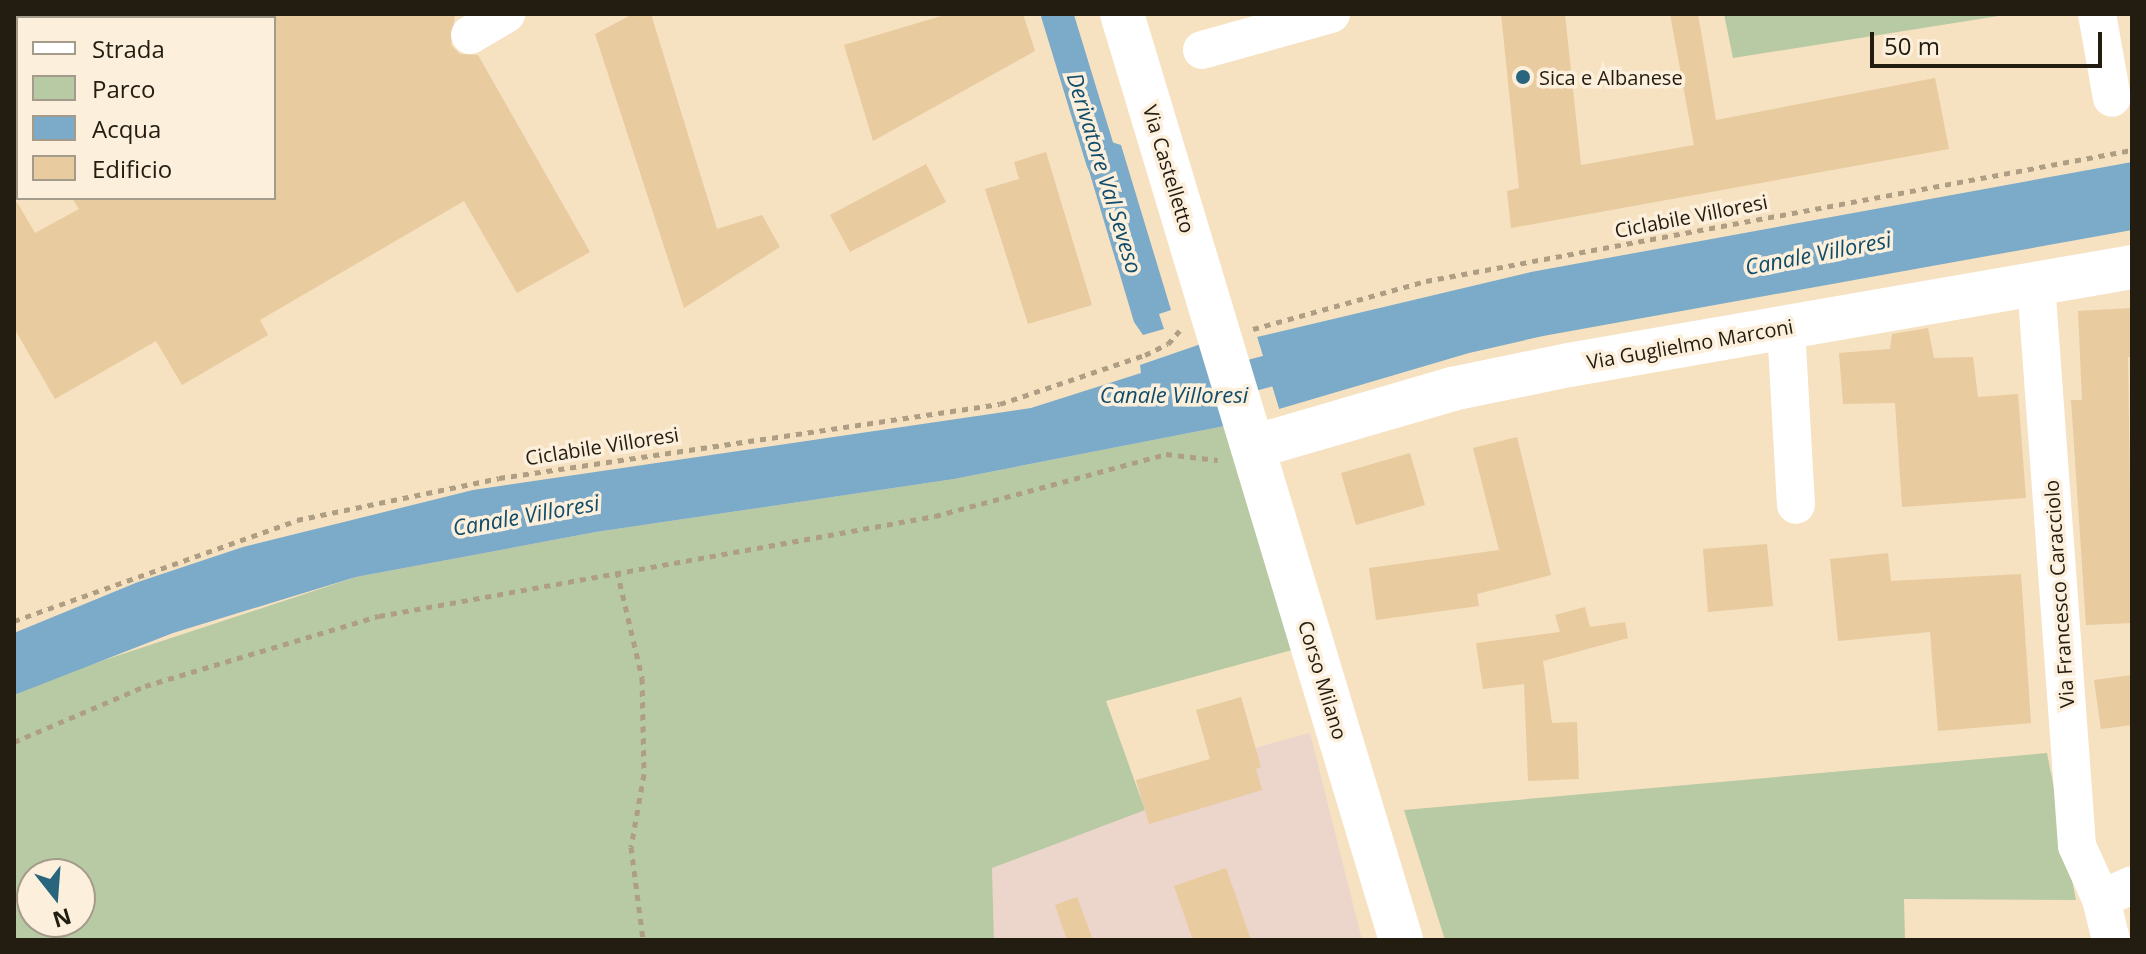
<!DOCTYPE html>
<style>
body{margin:0}
#map{position:relative;width:2146px;height:954px;overflow:hidden;background:#f6e1c1;font-family:"Open Sans",sans-serif}
div>[style]{position:absolute}
[style*='--x']{left:calc(var(--x)*1px);top:calc(var(--y)*1px);width:calc(var(--w)*1px);rotate:calc(var(--a)*1deg)}
.commercial>*{inset:0;background:#ecd5ca}
.green>*{inset:0;background:#b7caa4}
.water>*{inset:0;background:#7babc8}
.pier>*{inset:0;background:#f6e1c1}
.canal>*{height:32px;margin:-16px;padding:0 16px;transform-origin:16px;border-radius:16px;background:#7babc8}
.building>*{inset:0;background:#e8cb9f}
.path>*{height:5px;margin-top:-2.5px;transform-origin:0;background:repeating-linear-gradient(90deg,#ae9e84 0 6px,transparent 0 12px)}
.street>*{height:38px;margin:-19px;padding:0 19px;transform-origin:19px;border-radius:19px;background:#fff}
.secondary>*{height:44px;margin:-22px;padding:0 22px;transform-origin:22px;border-radius:22px;background:#fff}
.dots>*{width:22px;height:22px;translate:-50% -50%;box-sizing:border-box;border:4px solid #fcefdc;border-radius:50%}
span{translate:-50% -50%;white-space:nowrap;text-align:center;line-height:1.15;-webkit-text-stroke:7px #fcefdc;paint-order:stroke}
.poi-label{font-size:20px;color:#231c10}
.left{translate:0 -50%;text-align:left}
.street-label{font-size:20px;color:#231c10}
.water-label{font-size:22px;color:#104d6a;font-style:italic}
.frame{position:absolute;inset:0;border:16px solid #231c10;pointer-events:none}
.legend{position:absolute;left:16px;top:16px;width:260px;height:184px;box-sizing:border-box;background:#fcefdc;border:2px solid #a59b8a;margin:0;padding:10px 14px;list-style:none;font-size:24px;color:#231c10}
.legend li{display:flex;align-items:center;gap:16px;height:40px}
.legend b{width:40px;border:2px solid #a59b8a}
.north{position:absolute;left:16px;top:858px;width:80px;height:80px;box-sizing:border-box;background:#fcefdc;border:2px solid #a59b8a;border-radius:50%;rotate:163deg;font-size:22px;font-weight:700;line-height:32px;text-align:center;color:#231c10}
.north::after{content:'';display:block;margin:auto;width:28px;height:36px;background:#29657d;clip-path:polygon(50% 0,100% 100%,50% 72%,0 100%)}
.scale{position:absolute;left:1870px;top:32px;width:232px;height:36px;box-sizing:border-box;border:4px solid #231c10;border-top:0;padding-left:10px;font-size:24px;line-height:28px;white-space:nowrap;color:#231c10;-webkit-text-stroke:6px #fcefdc;paint-order:stroke}
</style>
<div id="map">
<div class="commercial">
<i style="clip-path:polygon(1310px 733px,1362px 940px,994px 940px,992px 868px,1144px 810px,1136px 780px)"></i>
</div>
<div class="green">
<i style="clip-path:polygon(1724px 14px,2011px 14px,1733px 58px)"></i>
<i style="clip-path:polygon(evenodd,1225px 426px,1292px 650px,1106px 701px,1145px 810px,992px 868px,994px 940px,14px 940px,14px 695px,65px 673px,356px 577px,596px 532px,954px 479px,1225px 426px,32px 874px,80px 874px,80px 922px,32px 922px,32px 874px)"></i>
<i style="clip-path:polygon(2047px 753px,2076px 900px,1904px 899px,1905px 940px,1445px 940px,1404px 810px)"></i>
</div>
<div class="water">
<i style="clip-path:polygon(1046px 14px,1067px 14px,1091px 92px,1086px 99px,1079px 101px,1068px 70px,1064px 70px)"></i>
<i style="clip-path:polygon(1092px 120px,1100px 122px,1105px 140px,1121px 145px,1171px 310px,1159px 314px,1164px 329px,1143px 335px,1134px 322px,1084px 154px,1091px 145px,1084px 122px)"></i>
<i style="clip-path:polygon(2132px 162px,2132px 230px,1543px 336px,1469px 353px,1279px 409px,1257px 337px,1531px 272px)"></i>
<i style="clip-path:polygon(1201px 344px,1225px 426px,954px 479px,596px 532px,356px 577px,173px 633px,14px 695px,14px 633px,138px 582px,243px 547px,473px 490px,1031px 408px,1141px 373px,1140px 365px)"></i>
</div>
<div class="pier">
<i style="clip-path:polygon(1257px 337px,1279px 409px,1275px 411px,1253px 338px)"></i>
</div>
<div class="canal">
<i style="--x:1057;--y:14;--w:154;--a:73"></i>
<i style="--x:1212;--y:386;--w:101;--a:-14.9"></i>
</div>
<div class="building">
<i style="clip-path:polygon(274px 14px,455px 14px,451px 45px,460px 54px,478px 55px,590px 252px,517px 293px,464px 201px,260px 320px,268px 335px,182px 385px,156px 341px,55px 399px,14px 328px,14px 197px,35px 233px,79px 209px,72px 198px,274px 198px)"></i>
<i style="clip-path:polygon(633px 14px,651px 14px,717px 229px,762px 215px,780px 247px,684px 308px,595px 34px)"></i>
<i style="clip-path:polygon(948px 14px,1023px 14px,1035px 51px,873px 141px,844px 45px)"></i>
<i style="clip-path:polygon(1501px 14px,1565px 14px,1581px 165px,1694px 145px,1670px 14px,1698px 14px,1716px 120px,1935px 78px,1949px 149px,1511px 228px,1507px 191px,1519px 188px)"></i>
<i style="clip-path:polygon(1046px 152px,1092px 305px,1028px 324px,985px 189px,1019px 179px,1014px 162px)"></i>
<i style="clip-path:polygon(926px 164px,946px 202px,850px 252px,830px 215px)"></i>
<i style="clip-path:polygon(2132px 308px,2132px 357px,2128px 357px,2132px 623px,2086px 625px,2071px 400px,2082px 400px,2078px 311px)"></i>
<i style="clip-path:polygon(1928px 328px,1934px 358px,1973px 357px,1978px 397px,2018px 394px,2026px 498px,1902px 507px,1895px 403px,1843px 404px,1839px 353px,1890px 349px,1892px 334px)"></i>
<i style="clip-path:polygon(1517px 437px,1551px 575px,1477px 594px,1479px 606px,1376px 620px,1369px 568px,1499px 550px,1473px 448px)"></i>
<i style="clip-path:polygon(1410px 453px,1425px 505px,1356px 525px,1341px 473px)"></i>
<i style="clip-path:polygon(1767px 544px,1773px 606px,1708px 612px,1703px 549px)"></i>
<i style="clip-path:polygon(1888px 553px,1891px 581px,2021px 574px,2031px 723px,1938px 731px,1930px 632px,1838px 641px,1830px 559px)"></i>
<i style="clip-path:polygon(1585px 607px,1590px 627px,1625px 622px,1628px 638px,1543px 661px,1552px 723px,1577px 722px,1579px 779px,1528px 781px,1524px 684px,1483px 689px,1476px 643px,1560px 632px,1555px 615px)"></i>
<i style="clip-path:polygon(2132px 675px,2132px 725px,2101px 729px,2094px 680px)"></i>
<i style="clip-path:polygon(1241px 697px,1261px 767px,1256px 769px,1262px 790px,1149px 824px,1136px 780px,1210px 759px,1196px 710px)"></i>
<i style="clip-path:polygon(1226px 868px,1251px 940px,1193px 940px,1174px 886px)"></i>
<i style="clip-path:polygon(1077px 897px,1093px 940px,1067px 940px,1055px 905px)"></i>
</div>
<div class="path">
<i style="--x:1253;--y:329;--w:180;--a:-15.5"></i>
<i style="--x:1426;--y:281;--w:718;--a:-10.51"></i>
<i style="--x:617;--y:571;--w:110;--a:76.8"></i>
<i style="--x:642;--y:678;--w:96;--a:88.8"></i>
<i style="--x:644;--y:774;--w:74;--a:100.1"></i>
<i style="--x:631;--y:847;--w:94;--a:82.6"></i>
<i style="--x:14;--y:621;--w:300;--a:-19.6"></i>
<i style="--x:297;--y:520;--w:206;--a:-11.7"></i>
<i style="--x:499;--y:478;--w:506;--a:-8.4"></i>
<i style="--x:1000;--y:404;--w:153;--a:-18.7"></i>
<i style="--x:1145;--y:355;--w:25;--a:-26"></i>
<i style="--x:1168;--y:344;--w:18;--a:-49"></i>
<i style="--x:14;--y:742;--w:142;--a:-23.1"></i>
<i style="--x:145;--y:686;--w:244;--a:-16.7"></i>
<i style="--x:379;--y:616;--w:565;--a:-10.2"></i>
<i style="--x:935;--y:516;--w:239;--a:-15"></i>
<i style="--x:1166;--y:454;--w:52;--a:6.6"></i>
</div>
<div class="street">
<i style="--x:2097;--y:14;--w:85;--a:79.9"></i>
<i style="--x:470;--y:35;--w:42;--a:-30.3"></i>
<i style="--x:1202;--y:50;--w:134;--a:-15.6"></i>
<i style="--x:2036;--y:283;--w:564;--a:85.83"></i>
<i style="--x:2077;--y:846;--w:58;--a:65.6"></i>
<i style="--x:2101;--y:899;--w:42;--a:76.3"></i>
<i style="--x:1786;--y:327;--w:178;--a:86.8"></i>
<i style="--x:2101;--y:899;--w:34;--a:-24"></i>
</div>
<div class="secondary">
<i style="--x:1122;--y:14;--w:967;--a:73.23"></i>
<i style="--x:1253;--y:447;--w:207;--a:-16.2"></i>
<i style="--x:1452;--y:389;--w:119;--a:-11.6"></i>
<i style="--x:1569;--y:365;--w:571;--a:-9.87"></i>
</div>
<div class="dots">
<i style="left:1523px;top:77px;background:#29657d"></i>
</div>
<div class="poi-label">
<span class="left" style="left:1539px;top:77px">Sica e Albanese</span>
</div>
<div class="street-label">
<span style="left:1169px;top:169px;rotate:73deg">Via Castelletto</span>
<span style="left:1691px;top:216px;rotate:-11deg">Ciclabile Villoresi</span>
<span style="left:1690px;top:344px;rotate:-10deg">Via Guglielmo Marconi</span>
<span style="left:602px;top:446px;rotate:-9deg">Ciclabile Villoresi</span>
<span style="left:2059px;top:594px;rotate:-94deg">Via Francesco Caracciolo</span>
<span style="left:1323px;top:680px;rotate:73deg">Corso Milano</span>
</div>
<div class="water-label">
<span style="left:1105px;top:173px;rotate:73deg">Derivatore Val Seveso</span>
<span style="left:1818px;top:253px;rotate:-11deg">Canale Villoresi</span>
<span style="left:1174px;top:395px">Canale Villoresi</span>
<span style="left:526px;top:515px;rotate:-10deg">Canale Villoresi</span>
</div>
<div class="frame"></div>
<ul class="legend">
<li><b style="height:10px;background:#fff"></b>Strada</li>
<li><b style="height:22px;background:#b7caa4"></b>Parco</li>
<li><b style="height:22px;background:#7babc8"></b>Acqua</li>
<li><b style="height:22px;background:#e8cb9f"></b>Edificio</li>
</ul>
<div class="north">N</div>
<div class="scale">50 m</div>
</div>
